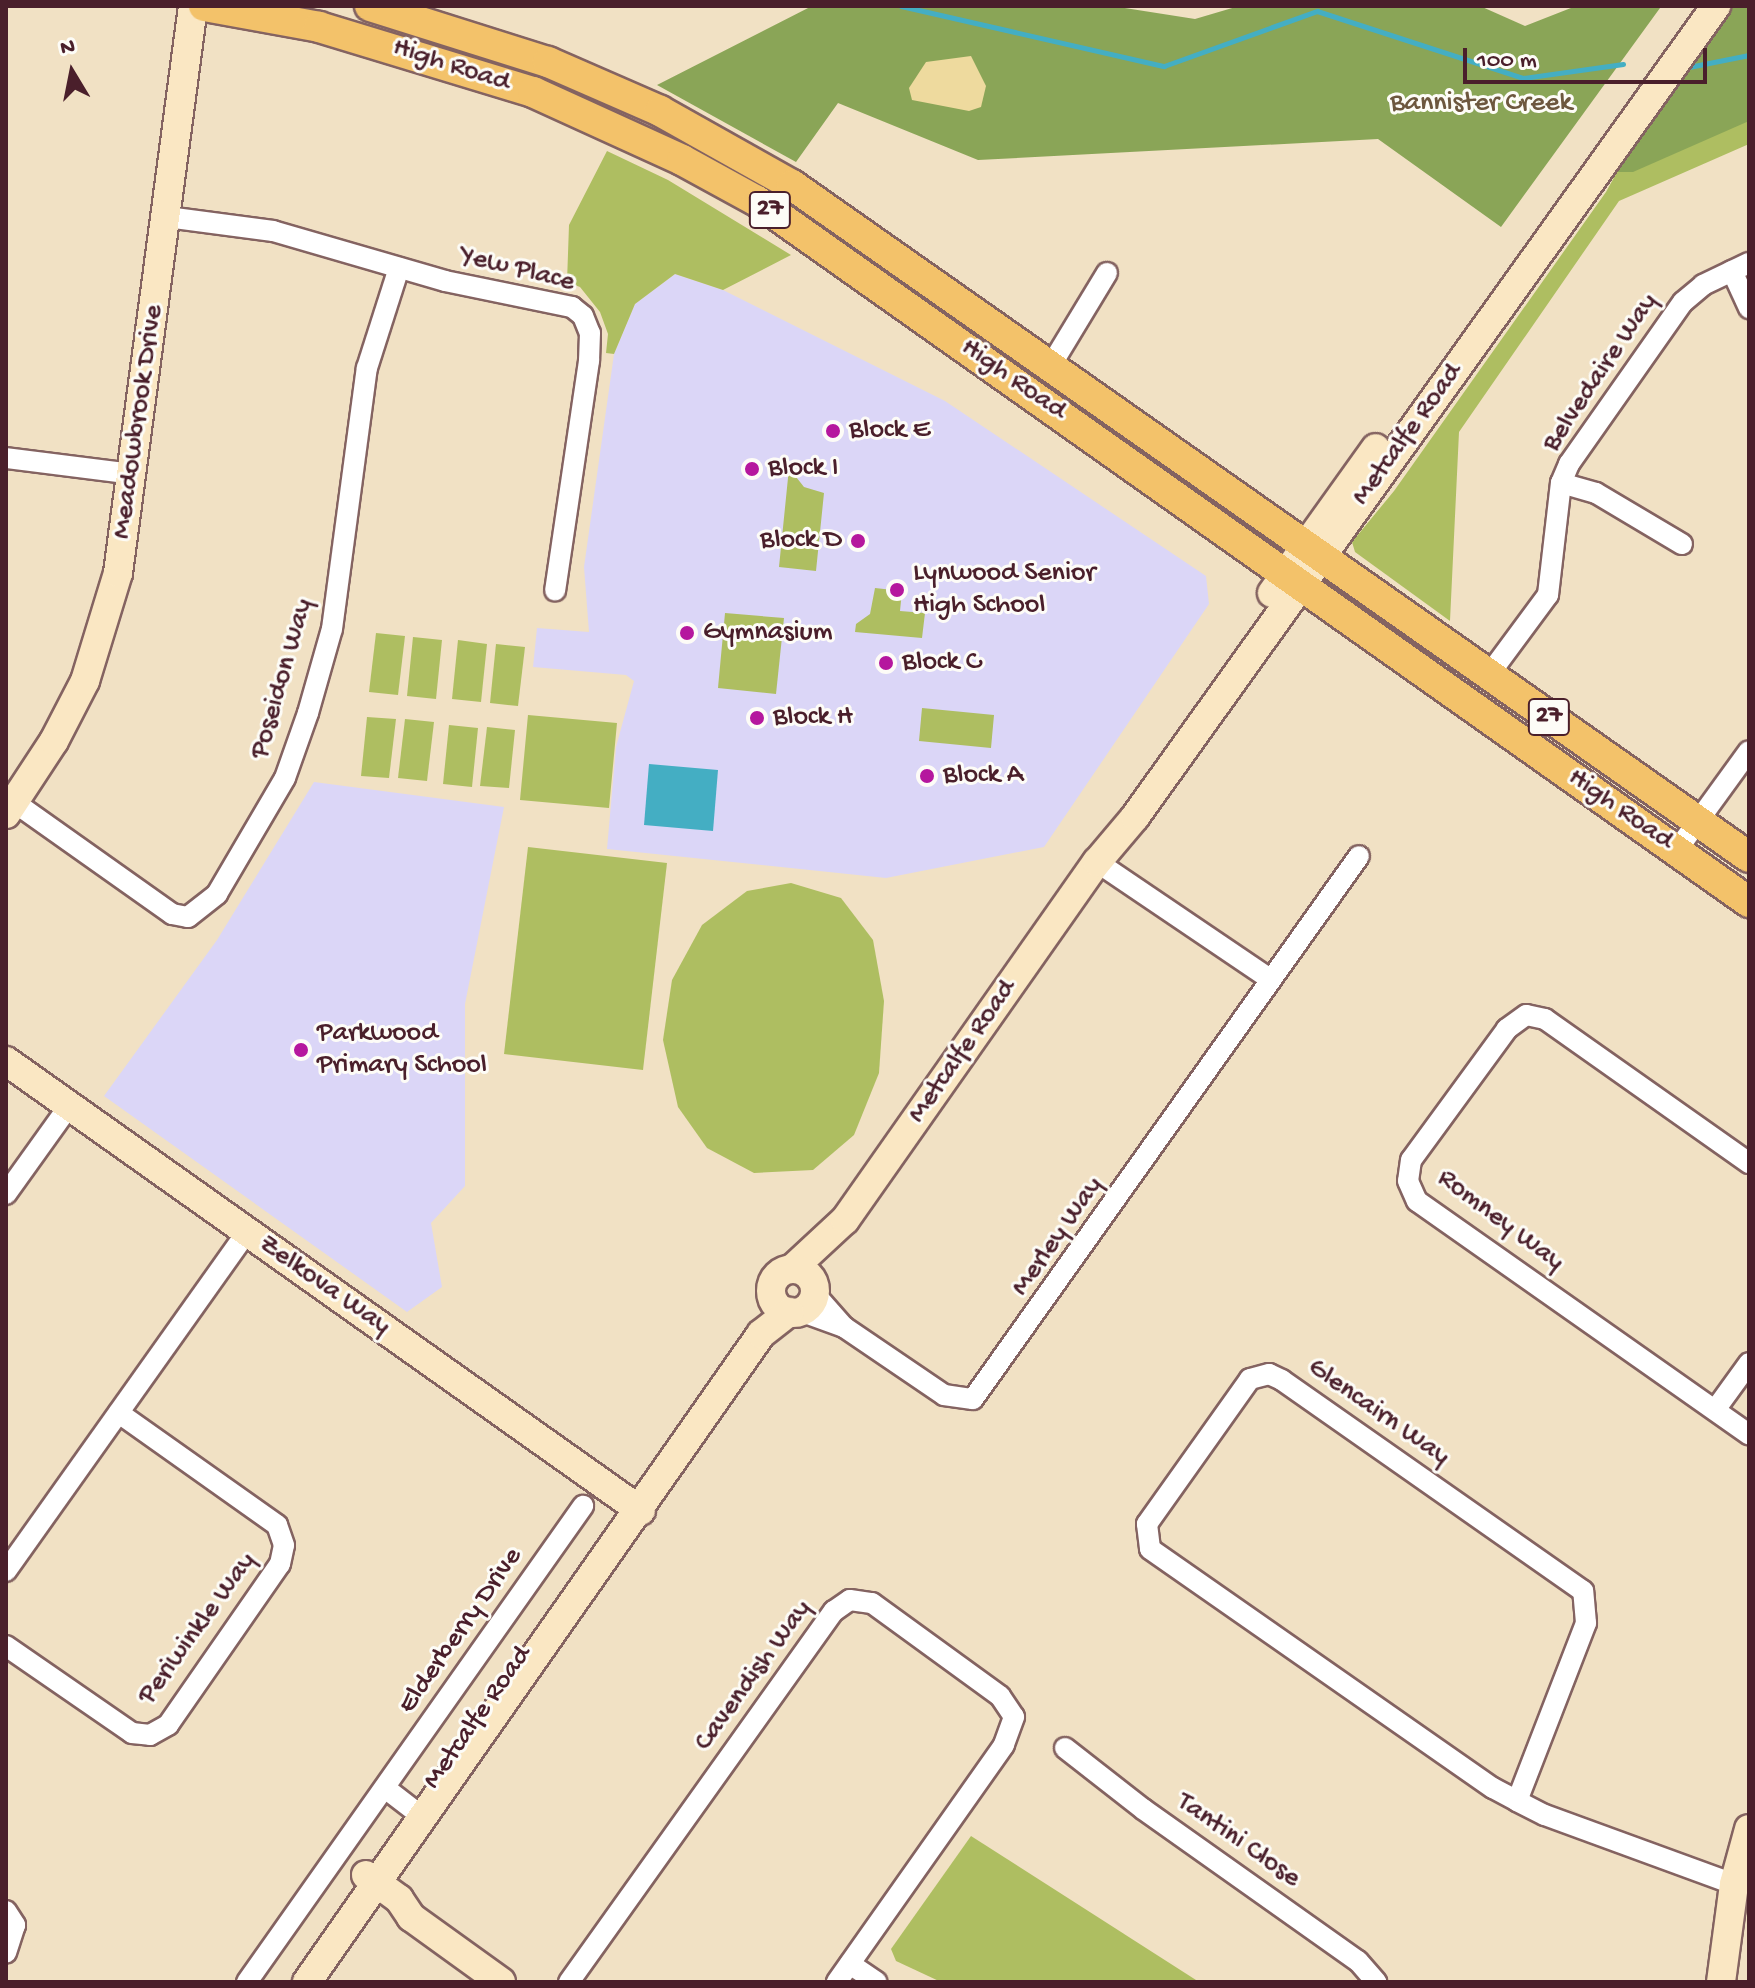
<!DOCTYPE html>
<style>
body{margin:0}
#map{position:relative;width:1755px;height:1988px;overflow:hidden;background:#f1e1c4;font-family:"Gochi Hand",sans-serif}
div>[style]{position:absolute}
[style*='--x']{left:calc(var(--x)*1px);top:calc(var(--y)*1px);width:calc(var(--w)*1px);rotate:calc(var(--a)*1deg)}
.built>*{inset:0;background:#dbd6f7}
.green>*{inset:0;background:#aebe61}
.forest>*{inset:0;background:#8aa557}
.sand>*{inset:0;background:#eeda9e}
.water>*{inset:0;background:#44aec3}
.stream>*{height:5px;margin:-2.5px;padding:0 2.5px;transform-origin:2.5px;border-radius:2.5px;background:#44aec3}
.roads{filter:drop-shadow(2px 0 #846361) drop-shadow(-2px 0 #846361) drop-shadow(0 2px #846361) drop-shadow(0 -2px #846361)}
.street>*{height:20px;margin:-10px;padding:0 10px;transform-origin:10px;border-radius:10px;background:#fff}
.secondary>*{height:28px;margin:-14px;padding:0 14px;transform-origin:14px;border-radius:14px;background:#fae7c3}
.secondary>.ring{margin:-14px;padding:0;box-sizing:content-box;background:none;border:28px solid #fae7c3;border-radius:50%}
.primary>*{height:30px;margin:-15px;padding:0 15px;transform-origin:15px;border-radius:15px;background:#f3c26a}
.dots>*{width:22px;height:22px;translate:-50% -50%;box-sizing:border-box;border:4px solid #fdfcf7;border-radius:50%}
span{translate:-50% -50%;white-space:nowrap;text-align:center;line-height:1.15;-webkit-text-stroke:6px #fdfcf7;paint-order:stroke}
.shield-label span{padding:2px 6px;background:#fdfcf7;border:2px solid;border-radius:6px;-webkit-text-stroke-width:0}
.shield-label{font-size:26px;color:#4a1f2b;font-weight:700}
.street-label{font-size:28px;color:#4a1f2b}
.park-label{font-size:28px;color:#6d573e}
.poi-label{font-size:28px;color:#4a1f2b}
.left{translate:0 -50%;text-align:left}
.right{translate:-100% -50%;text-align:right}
.frame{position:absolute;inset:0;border:8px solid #4a1f2b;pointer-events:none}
.north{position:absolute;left:32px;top:32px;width:80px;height:80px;-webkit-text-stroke:6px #fdfcf7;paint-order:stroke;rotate:350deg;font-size:22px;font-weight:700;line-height:32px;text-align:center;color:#4a1f2b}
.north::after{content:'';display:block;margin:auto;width:28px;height:36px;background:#4a1f2b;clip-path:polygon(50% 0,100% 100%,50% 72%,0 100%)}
.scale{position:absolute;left:1463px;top:48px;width:244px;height:36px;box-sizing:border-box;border:4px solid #4a1f2b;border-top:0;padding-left:10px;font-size:24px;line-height:28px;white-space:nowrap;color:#4a1f2b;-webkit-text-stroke:6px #fdfcf7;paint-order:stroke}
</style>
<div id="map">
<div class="built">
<i style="clip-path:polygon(675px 274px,723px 290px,945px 401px,1206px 576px,1209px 604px,1044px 847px,886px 878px,607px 849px,616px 747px,634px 681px,626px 675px,533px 667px,537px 628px,589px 632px,584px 567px,614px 354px,635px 304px)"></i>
<i style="clip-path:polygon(314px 782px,504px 807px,465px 1004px,465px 1186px,431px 1223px,442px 1287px,407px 1312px,104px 1096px,217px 940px)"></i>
</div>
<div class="green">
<i style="clip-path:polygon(1734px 6px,1749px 6px,1749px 144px,1619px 201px,1459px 432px,1450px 621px,1355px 552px,1352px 542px,1394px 491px,1606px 192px,1638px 134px)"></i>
<i style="clip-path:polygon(607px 151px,668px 180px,791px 255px,723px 290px,675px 274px,635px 304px,614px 354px,606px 353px,608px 334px,600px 312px,580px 287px,567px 282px,569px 225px)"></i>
<i style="clip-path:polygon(789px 468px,804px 487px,824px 493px,816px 571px,779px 567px)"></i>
<i style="clip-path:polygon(875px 588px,902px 591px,900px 611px,925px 613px,922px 638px,855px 632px,856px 624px,870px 614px)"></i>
<i style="clip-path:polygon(725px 613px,784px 618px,776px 694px,718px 688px)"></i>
<i style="clip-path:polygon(376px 633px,405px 636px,398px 695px,369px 692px)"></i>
<i style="clip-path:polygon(413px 637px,442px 640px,436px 699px,407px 696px)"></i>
<i style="clip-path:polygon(458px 640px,487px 644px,481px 702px,452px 699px)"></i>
<i style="clip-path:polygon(496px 644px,525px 647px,518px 706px,490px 703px)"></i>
<i style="clip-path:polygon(922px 708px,994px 715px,991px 748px,919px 741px)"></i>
<i style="clip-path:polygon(528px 715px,617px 723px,609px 808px,520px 800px)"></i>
<i style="clip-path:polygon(367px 717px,396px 719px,389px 778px,361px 776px)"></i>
<i style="clip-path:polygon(405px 719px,434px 722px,427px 781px,398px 778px)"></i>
<i style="clip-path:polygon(449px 725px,478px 728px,472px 787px,443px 784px)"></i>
<i style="clip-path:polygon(487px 727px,515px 730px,509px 788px,480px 786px)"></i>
<i style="clip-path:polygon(528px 847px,667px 863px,643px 1070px,504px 1054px)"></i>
<i style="clip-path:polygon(791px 883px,841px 898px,873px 940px,884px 1001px,879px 1073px,854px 1135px,813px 1170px,754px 1173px,707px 1148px,678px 1107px,663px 1040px,672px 980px,702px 925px,747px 891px)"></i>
<i style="clip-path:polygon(971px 1836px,1196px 1980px,1195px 1982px,941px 1982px,896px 1961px,891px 1949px)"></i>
</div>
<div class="forest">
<i style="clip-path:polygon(812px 6px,1112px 6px,1195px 19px,1239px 6px,1480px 6px,1525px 26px,1576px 6px,1660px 8px,1501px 227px,1378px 139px,978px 160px,838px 103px,796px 162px,657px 85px)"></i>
<i style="clip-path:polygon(1734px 6px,1749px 6px,1749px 121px,1633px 172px,1617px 172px,1638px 134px)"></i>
</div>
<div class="sand">
<i style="clip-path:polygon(971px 56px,986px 86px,981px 107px,969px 111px,912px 100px,909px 88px,926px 62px)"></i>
</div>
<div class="water">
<i style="clip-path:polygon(649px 764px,718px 770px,713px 831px,644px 825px)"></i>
</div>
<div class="stream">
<i style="--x:901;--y:6;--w:270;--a:12.9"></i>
<i style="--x:1164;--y:66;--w:163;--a:-19.8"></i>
<i style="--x:1317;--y:11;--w:217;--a:18"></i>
<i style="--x:1523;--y:78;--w:101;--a:-8"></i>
<i style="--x:1689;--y:67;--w:61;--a:-11.3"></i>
</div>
<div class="roads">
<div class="street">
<i style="--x:167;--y:217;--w:107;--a:7.5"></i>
<i style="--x:273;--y:231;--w:179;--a:16.2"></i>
<i style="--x:445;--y:281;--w:130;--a:11.6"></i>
<i style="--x:572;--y:307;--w:14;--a:39"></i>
<i style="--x:583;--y:316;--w:18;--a:68"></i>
<i style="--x:590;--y:333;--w:28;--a:92"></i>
<i style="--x:589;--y:361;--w:232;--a:98.4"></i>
<i style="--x:1732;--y:271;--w:41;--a:65.3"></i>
<i style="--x:1050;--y:367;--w:110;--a:-58.8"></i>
<i style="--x:6;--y:458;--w:127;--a:7.2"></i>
<i style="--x:1561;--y:483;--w:36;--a:16"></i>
<i style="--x:1596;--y:493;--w:100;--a:30.7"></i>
<i style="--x:1488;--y:676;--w:101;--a:-53.5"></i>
<i style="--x:1548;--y:595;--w:113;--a:-83.4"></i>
<i style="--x:1561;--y:483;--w:21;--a:-67"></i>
<i style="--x:1569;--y:464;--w:198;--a:-54.9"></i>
<i style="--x:1683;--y:302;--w:26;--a:-40"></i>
<i style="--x:1703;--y:285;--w:51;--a:-25.6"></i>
<i style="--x:14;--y:802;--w:194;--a:35.3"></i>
<i style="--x:172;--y:914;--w:16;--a:11"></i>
<i style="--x:188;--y:917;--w:37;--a:-38"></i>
<i style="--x:217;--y:894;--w:134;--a:-59.6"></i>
<i style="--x:285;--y:778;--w:69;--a:-70.5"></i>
<i style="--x:308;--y:713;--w:87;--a:-74.1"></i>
<i style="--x:332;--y:629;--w:263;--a:-82.4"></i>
<i style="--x:367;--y:368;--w:105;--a:-72.3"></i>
<i style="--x:1677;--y:850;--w:122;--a:-54"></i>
<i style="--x:1097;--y:862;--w:210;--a:34.1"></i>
<i style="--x:1749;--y:1163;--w:250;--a:-144.8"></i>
<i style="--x:1545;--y:1019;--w:19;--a:-168"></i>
<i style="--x:1526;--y:1015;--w:24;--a:144"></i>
<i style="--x:1507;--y:1029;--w:162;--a:126.2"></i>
<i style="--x:1411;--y:1160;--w:21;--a:98"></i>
<i style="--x:1408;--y:1181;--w:22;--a:66"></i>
<i style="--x:1417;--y:1201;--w:406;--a:35.1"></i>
<i style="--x:6;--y:1194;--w:108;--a:-54.4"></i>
<i style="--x:814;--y:1293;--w:45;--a:48.6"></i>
<i style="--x:800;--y:1311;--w:47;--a:20"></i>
<i style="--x:844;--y:1327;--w:121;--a:34.2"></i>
<i style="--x:944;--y:1395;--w:29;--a:8"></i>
<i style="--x:973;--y:1399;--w:666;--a:-54.59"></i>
<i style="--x:1715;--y:1410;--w:58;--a:-54.1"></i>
<i style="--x:6;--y:1571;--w:416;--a:-54.6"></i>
<i style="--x:6;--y:1646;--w:153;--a:34.6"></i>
<i style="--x:132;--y:1733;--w:18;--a:6"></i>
<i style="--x:150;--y:1735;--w:21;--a:-29"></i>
<i style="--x:168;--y:1725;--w:196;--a:-55.2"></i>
<i style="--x:280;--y:1564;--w:19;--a:-78"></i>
<i style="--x:284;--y:1545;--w:21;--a:-109"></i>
<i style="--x:277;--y:1525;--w:194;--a:-144.7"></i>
<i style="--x:1065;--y:1748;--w:99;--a:38"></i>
<i style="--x:1143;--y:1809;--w:263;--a:35.3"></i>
<i style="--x:1358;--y:1961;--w:28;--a:49"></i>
<i style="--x:385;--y:1788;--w:49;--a:37.6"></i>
<i style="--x:1517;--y:1801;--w:191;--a:-68.8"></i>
<i style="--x:1586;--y:1623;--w:32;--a:-95"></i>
<i style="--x:1583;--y:1591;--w:368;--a:-145"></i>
<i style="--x:1282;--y:1380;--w:14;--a:-155"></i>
<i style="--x:1269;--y:1374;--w:20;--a:165"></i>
<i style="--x:1250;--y:1379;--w:178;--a:125.4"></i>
<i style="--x:1147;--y:1524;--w:25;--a:83"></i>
<i style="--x:1150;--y:1549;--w:418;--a:34.9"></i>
<i style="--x:1493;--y:1788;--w:27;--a:28"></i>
<i style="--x:1517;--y:1801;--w:31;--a:27"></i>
<i style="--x:1545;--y:1815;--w:201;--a:20.1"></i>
<i style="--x:6;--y:1911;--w:17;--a:57"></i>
<i style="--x:15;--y:1925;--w:29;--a:108"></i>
<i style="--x:850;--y:1964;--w:32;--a:34"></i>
<i style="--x:247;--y:1982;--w:583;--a:-54.78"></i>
<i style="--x:569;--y:1982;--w:456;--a:-54.5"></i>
<i style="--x:834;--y:1611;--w:19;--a:-35"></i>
<i style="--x:850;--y:1600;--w:22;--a:8"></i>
<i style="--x:872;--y:1603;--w:158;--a:36"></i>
<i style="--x:1000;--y:1696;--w:25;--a:56"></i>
<i style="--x:1014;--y:1717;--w:30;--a:110"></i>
<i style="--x:1004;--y:1745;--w:290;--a:125.2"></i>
</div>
<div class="secondary">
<i style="--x:1272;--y:593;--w:178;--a:-54.4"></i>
<i style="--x:6;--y:814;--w:87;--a:-56.7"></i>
<i style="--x:54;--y:741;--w:68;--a:-62.7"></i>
<i style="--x:85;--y:681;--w:113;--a:-73"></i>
<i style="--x:118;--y:573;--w:572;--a:-82.46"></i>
<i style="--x:6;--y:1061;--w:778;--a:35.32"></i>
<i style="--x:792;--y:1269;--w:72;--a:-42.8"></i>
<i style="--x:845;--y:1220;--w:438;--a:-54.9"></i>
<i style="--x:1097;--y:862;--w:59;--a:-49.8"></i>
<i style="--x:1135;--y:817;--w:998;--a:-54.38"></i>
<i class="ring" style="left:771px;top:1269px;width:16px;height:16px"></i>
<i style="--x:366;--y:1875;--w:41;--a:36"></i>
<i style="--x:399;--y:1899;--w:22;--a:56"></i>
<i style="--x:411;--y:1917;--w:111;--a:35.8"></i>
<i style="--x:307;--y:1982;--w:791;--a:-54.98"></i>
<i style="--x:761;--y:1334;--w:36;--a:-38"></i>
<i style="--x:1721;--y:1982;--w:99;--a:-82.4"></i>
<i style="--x:1734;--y:1884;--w:57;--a:-74.7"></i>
</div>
<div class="primary">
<i style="--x:204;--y:6;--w:117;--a:10.3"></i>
<i style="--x:319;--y:27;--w:224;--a:16.9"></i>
<i style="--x:533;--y:92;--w:164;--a:24.5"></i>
<i style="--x:682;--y:160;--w:85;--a:28.7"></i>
<i style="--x:757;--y:201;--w:1215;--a:35.25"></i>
<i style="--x:370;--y:6;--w:187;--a:17.5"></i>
<i style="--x:548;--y:62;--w:122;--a:23.6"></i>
<i style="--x:660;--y:111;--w:151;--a:29.3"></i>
<i style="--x:792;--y:185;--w:1169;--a:35.08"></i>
</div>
</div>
<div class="dots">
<i style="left:833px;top:431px;background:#b5179e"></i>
<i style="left:752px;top:469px;background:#b5179e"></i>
<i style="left:858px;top:541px;background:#b5179e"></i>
<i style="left:897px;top:590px;background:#b5179e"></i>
<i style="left:687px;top:633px;background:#b5179e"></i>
<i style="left:886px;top:663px;background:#b5179e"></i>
<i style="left:757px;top:718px;background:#b5179e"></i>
<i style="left:927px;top:776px;background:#b5179e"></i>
<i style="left:301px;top:1050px;background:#b5179e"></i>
</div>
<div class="shield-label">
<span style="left:770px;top:210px">27</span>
<span style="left:1549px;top:717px">27</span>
</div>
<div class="street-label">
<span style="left:451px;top:66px;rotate:18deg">High Road</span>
<span style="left:517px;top:270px;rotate:14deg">Yew Place</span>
<span style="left:1601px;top:373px;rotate:-56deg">Belvedaire Way</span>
<span style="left:1013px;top:380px;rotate:35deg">High Road</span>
<span style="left:139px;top:422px;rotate:-82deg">Meadowbrook Drive</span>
<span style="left:1408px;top:435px;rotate:-54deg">Metcalfe Road</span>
<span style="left:283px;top:679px;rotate:-74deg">Poseidon Way</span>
<span style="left:1620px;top:810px;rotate:35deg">High Road</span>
<span style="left:963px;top:1052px;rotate:-55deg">Metcalfe Road</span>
<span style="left:1500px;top:1221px;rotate:37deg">Romney Way</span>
<span style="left:1058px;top:1237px;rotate:-55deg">Merley Way</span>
<span style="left:324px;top:1286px;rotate:35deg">Zelkova Way</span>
<span style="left:1378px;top:1413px;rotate:35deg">Glencairn Way</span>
<span style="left:198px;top:1629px;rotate:-54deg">Periwinkle Way</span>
<span style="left:461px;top:1631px;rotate:-55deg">Elderberry Drive</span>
<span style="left:754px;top:1676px;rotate:-54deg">Cavendish Way</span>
<span style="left:478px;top:1718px;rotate:-55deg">Metcalfe Road</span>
<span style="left:1238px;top:1841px;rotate:35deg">Tantini Close</span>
</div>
<div class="park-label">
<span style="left:1481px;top:104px">Bannister Creek</span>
</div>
<div class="poi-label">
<span class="left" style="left:849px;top:431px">Block E</span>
<span class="left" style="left:768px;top:469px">Block I</span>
<span class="right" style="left:842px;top:541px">Block D</span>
<span class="left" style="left:913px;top:590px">Lynwood Senior<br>High School</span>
<span class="left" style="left:703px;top:633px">Gymnasium</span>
<span class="left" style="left:902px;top:663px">Block C</span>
<span class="left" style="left:773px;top:718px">Block H</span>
<span class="left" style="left:943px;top:776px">Block A</span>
<span class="left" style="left:317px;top:1050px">Parkwood<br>Primary School</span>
</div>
<div class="frame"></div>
<div class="north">N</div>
<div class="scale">100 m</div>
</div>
